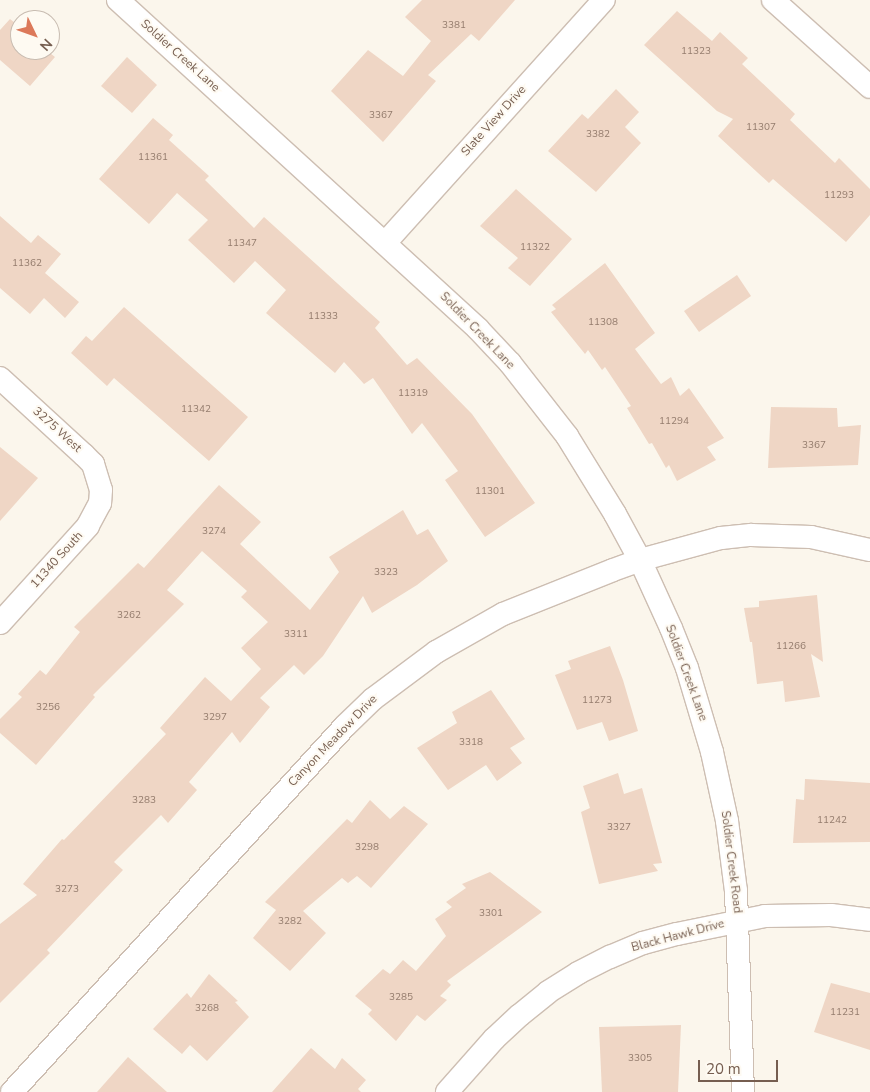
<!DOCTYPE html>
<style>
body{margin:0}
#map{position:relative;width:870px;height:1092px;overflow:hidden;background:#fbf6ec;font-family:"Nunito Sans",sans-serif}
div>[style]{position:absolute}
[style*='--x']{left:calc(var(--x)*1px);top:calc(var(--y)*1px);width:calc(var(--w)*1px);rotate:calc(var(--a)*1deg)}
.building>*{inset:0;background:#efd6c5}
.roads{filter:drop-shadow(1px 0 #cdbeb2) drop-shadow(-1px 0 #cdbeb2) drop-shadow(0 1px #cdbeb2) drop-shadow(0 -1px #cdbeb2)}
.minor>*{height:22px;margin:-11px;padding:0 11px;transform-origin:11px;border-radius:11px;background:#fff}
span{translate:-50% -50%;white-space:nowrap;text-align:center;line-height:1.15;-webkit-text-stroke:4px #fefaf2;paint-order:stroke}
.number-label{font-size:10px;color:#947c6d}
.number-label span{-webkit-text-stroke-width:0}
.street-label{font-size:12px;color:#765e50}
.north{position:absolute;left:10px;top:10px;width:50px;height:50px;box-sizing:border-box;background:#fefaf2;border:1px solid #c8bcb1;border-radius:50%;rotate:132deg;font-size:14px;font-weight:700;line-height:20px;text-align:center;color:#765e50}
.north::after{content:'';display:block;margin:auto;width:18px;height:22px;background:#dc795a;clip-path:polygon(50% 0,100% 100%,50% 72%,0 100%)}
.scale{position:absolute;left:698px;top:1060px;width:80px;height:22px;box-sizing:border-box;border:2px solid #765e50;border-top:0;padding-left:6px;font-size:15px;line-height:18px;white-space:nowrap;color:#765e50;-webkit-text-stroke:4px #fefaf2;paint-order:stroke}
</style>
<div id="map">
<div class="building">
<i style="clip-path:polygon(422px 0,515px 0,479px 41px,471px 34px,428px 75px,436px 81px,383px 142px,331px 91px,368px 50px,403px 76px,431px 41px,405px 17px)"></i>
<i style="clip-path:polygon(677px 11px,712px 41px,720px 32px,748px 58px,742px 64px,795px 114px,790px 120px,835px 163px,839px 158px,870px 189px,870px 215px,846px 242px,773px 179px,769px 183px,718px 136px,733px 119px,717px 111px,644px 45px)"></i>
<i style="clip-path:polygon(10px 19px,20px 27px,20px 50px,46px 50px,55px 57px,30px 86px,0 60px,0 30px)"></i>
<i style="clip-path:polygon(127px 57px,157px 85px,132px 113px,101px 86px)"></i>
<i style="clip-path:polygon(616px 89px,639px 112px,625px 127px,641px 143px,596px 192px,548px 151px,582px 114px,588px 119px)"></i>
<i style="clip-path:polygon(153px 118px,173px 135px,169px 140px,209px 176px,205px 180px,254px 228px,264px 217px,380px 322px,375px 328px,407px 365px,417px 358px,472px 414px,535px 503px,485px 537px,445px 480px,458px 471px,422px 423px,412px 434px,373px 378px,364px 384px,344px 362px,335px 373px,266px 313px,286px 290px,255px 261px,234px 283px,188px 240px,208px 220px,177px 193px,149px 224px,99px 179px)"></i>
<i style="clip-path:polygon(516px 189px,572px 239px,530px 286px,508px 268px,518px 258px,480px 226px)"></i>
<i style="clip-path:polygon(0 216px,31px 243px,38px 235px,61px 254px,45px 273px,79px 302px,65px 318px,44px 298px,30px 314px,0 288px)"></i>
<i style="clip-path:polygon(605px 263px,655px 333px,635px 349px,661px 384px,671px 377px,680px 396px,689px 388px,724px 438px,707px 447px,716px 460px,677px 481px,669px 465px,666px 468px,652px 443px,649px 444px,627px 408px,631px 406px,605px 367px,602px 370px,588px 350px,585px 354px,551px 312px,556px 309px,552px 305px)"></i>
<i style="clip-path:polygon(737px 275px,751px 296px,699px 332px,684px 311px)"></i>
<i style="clip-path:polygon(124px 307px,248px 417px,209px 461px,114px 378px,107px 386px,71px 353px,86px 336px,92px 341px)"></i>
<i style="clip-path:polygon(771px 407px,837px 408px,838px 427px,861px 425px,858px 465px,768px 468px)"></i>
<i style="clip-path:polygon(0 447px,38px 478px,0 521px)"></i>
<i style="clip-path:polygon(219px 485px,261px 522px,240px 544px,310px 610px,339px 572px,329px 557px,403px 510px,417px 535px,428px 529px,448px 561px,417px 585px,372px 613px,363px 596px,323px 656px,304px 675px,294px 665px,260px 698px,270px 707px,240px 743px,232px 732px,189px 782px,197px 790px,168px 823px,161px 815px,114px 862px,123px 870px,47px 950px,50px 953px,0 1003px,0 924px,37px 895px,23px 884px,62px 839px,64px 840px,166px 734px,160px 728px,205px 677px,231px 701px,261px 669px,241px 648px,268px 622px,241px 597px,247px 591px,202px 551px,167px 590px,184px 604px,93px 695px,95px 697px,36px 765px,0 733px,0 719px,22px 697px,18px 694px,40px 670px,46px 675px,80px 632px,74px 627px,138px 563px,144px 568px)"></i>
<i style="clip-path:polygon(817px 595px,823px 662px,811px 654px,820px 697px,785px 702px,783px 681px,757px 684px,752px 642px,750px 642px,744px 608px,759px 607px,759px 601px)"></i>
<i style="clip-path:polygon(610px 646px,623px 680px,638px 731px,609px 741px,602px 722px,577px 730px,555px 675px,571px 669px,568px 661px)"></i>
<i style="clip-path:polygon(491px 690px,525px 739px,510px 748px,522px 763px,497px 781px,486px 765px,448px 790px,417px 748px,457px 723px,452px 712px)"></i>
<i style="clip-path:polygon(618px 773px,624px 794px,642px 788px,662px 863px,653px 864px,658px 871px,599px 884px,581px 812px,590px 808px,583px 786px)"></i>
<i style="clip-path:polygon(805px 779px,870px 783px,870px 842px,793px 843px,796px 799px,804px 800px)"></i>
<i style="clip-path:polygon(370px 800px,390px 819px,404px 806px,428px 824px,371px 888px,357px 876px,348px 883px,342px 878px,303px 911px,326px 933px,290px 971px,253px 938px,276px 910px,265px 902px,347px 819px,352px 823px)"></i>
<i style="clip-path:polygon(490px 872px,542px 912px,447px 981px,451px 985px,440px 996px,447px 1000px,425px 1021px,417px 1015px,396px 1041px,368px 1014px,372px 1010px,355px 996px,383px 969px,390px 974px,403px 960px,416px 971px,446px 936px,435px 919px,452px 907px,446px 902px,466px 888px,462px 884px)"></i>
<i style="clip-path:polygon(209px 974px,238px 1001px,235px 1002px,249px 1017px,207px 1061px,190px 1045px,182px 1054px,153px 1029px,187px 993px,191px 998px)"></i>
<i style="clip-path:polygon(831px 983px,870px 993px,870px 1050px,814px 1032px)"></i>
<i style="clip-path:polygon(681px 1025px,678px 1092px,602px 1092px,599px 1027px)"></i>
<i style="clip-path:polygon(311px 1048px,335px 1069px,342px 1058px,366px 1080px,358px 1089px,361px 1092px,272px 1092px)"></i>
<i style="clip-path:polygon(128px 1057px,167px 1092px,97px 1092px)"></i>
</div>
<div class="roads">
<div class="minor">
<i style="--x:118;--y:0;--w:488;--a:42.4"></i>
<i style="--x:478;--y:329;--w:47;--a:46.7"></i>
<i style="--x:510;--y:363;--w:93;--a:52"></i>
<i style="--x:567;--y:436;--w:92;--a:58.4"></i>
<i style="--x:615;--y:514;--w:52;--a:61.5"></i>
<i style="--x:640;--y:560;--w:75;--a:65.5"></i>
<i style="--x:671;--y:628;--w:43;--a:68.2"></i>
<i style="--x:687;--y:668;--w:88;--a:73.4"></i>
<i style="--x:712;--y:752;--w:71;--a:77.7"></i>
<i style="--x:727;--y:821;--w:71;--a:82.7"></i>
<i style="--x:736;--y:891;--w:201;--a:88"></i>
<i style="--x:773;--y:0;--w:130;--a:41.9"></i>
<i style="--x:385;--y:243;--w:327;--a:-48"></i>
<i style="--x:0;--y:378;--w:114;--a:42.5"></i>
<i style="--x:84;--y:455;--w:13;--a:45"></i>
<i style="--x:93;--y:464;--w:27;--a:73"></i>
<i style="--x:101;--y:490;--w:13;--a:94"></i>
<i style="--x:100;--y:503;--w:26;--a:118"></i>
<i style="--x:88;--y:526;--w:131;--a:132.2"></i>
<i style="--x:12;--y:1092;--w:495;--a:-47.7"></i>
<i style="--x:345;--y:726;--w:39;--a:-44"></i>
<i style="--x:373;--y:699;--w:79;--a:-36.7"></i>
<i style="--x:436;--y:652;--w:77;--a:-29.6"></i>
<i style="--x:503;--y:614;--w:118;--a:-21.8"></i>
<i style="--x:613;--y:570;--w:29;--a:-20"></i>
<i style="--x:640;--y:560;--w:84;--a:-15.2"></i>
<i style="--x:721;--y:538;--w:30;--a:-6"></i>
<i style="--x:751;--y:535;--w:60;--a:1.9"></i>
<i style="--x:811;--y:537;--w:60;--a:12.4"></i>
<i style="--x:447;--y:1092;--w:71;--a:-48.4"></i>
<i style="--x:494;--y:1039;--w:35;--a:-43"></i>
<i style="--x:520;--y:1015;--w:36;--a:-39"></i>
<i style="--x:548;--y:992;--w:36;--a:-32"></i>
<i style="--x:578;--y:973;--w:36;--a:-27"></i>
<i style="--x:610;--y:957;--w:36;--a:-23"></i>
<i style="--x:643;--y:943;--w:35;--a:-15"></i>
<i style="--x:677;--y:934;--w:90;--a:-11.6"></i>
<i style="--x:765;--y:916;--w:66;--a:-0.9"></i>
<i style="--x:831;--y:915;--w:39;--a:7"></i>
</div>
</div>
<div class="number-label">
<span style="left:454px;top:26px">3381</span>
<span style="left:696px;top:52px">11323</span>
<span style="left:381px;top:116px">3367</span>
<span style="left:761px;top:128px">11307</span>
<span style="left:598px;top:135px">3382</span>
<span style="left:153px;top:158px">11361</span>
<span style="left:839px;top:196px">11293</span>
<span style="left:242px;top:244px">11347</span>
<span style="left:535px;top:248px">11322</span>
<span style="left:27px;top:264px">11362</span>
<span style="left:323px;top:317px">11333</span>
<span style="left:603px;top:323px">11308</span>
<span style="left:413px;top:394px">11319</span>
<span style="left:196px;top:410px">11342</span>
<span style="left:674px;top:422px">11294</span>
<span style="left:814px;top:446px">3367</span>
<span style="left:490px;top:492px">11301</span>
<span style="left:214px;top:532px">3274</span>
<span style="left:386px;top:573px">3323</span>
<span style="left:129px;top:616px">3262</span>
<span style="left:296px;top:635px">3311</span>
<span style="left:791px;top:647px">11266</span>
<span style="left:597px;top:701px">11273</span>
<span style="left:48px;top:708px">3256</span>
<span style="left:215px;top:718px">3297</span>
<span style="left:471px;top:743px">3318</span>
<span style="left:144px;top:801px">3283</span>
<span style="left:832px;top:821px">11242</span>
<span style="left:619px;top:828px">3327</span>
<span style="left:367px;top:848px">3298</span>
<span style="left:67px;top:890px">3273</span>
<span style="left:491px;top:914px">3301</span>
<span style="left:290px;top:922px">3282</span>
<span style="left:401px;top:998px">3285</span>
<span style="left:207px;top:1009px">3268</span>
<span style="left:845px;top:1013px">11231</span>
<span style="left:640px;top:1059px">3305</span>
</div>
<div class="street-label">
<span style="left:180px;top:56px;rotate:42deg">Soldier Creek Lane</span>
<span style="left:494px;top:121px;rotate:-48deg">Slate View Drive</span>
<span style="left:477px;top:331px;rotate:46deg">Soldier Creek Lane</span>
<span style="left:57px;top:430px;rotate:42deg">3275 West</span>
<span style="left:57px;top:560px;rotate:-48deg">11340 South</span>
<span style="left:686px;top:673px;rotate:70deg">Soldier Creek Lane</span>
<span style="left:333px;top:741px;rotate:-46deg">Canyon Meadow Drive</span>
<span style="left:731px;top:862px;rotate:83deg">Soldier Creek Road</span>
<span style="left:678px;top:936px;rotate:-15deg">Black Hawk Drive</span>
</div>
<div class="north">N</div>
<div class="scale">20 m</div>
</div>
